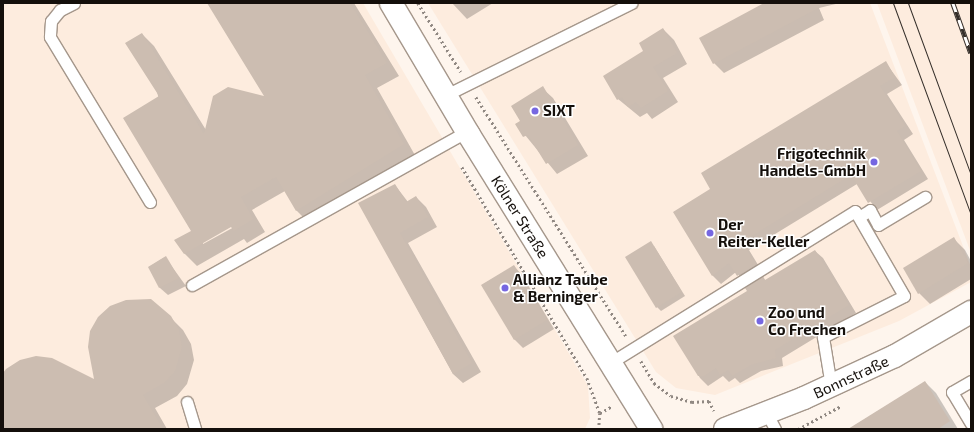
<!DOCTYPE html>
<meta charset="utf-8">
<style>
body{margin:0}
#map{position:relative;width:974px;height:432px;overflow:hidden;background:#fef5ed;font-family:"Exo 2",sans-serif}
div>[style]{position:absolute}
[style*='--x']{left:calc(var(--x)*1px);top:calc(var(--y)*1px);width:calc(var(--w)*1px);rotate:calc(var(--a)*1deg)}
.built>*{inset:0;background:#fdecde}
.shadow>*{inset:0;background:#0003}
.building>*{inset:0;background:#ccbdb1}
.path>*{height:2.5px;margin-top:-1.25px;transform-origin:0;background:repeating-linear-gradient(90deg,#908882 0 2px,transparent 0 5px)}
.roads{filter:drop-shadow(1px 0 #a5978b) drop-shadow(-1px 0 #a5978b) drop-shadow(0 1px #a5978b) drop-shadow(0 -1px #a5978b)}
.lane>*{height:11px;margin:-5.5px;padding:0 5.5px;transform-origin:5.5px;border-radius:5.5px;background:#fff}
.secondary>*{height:22px;margin:-11px;padding:0 11px;transform-origin:11px;border-radius:11px;background:#fff}
.tram>*{height:1px;margin:-0.5px;padding:0 0.5px;transform-origin:0.5px;border-radius:0.5px;background:#352f2a}
.rail>*{height:4.5px;margin-top:-2.25px;transform-origin:0;background:repeating-linear-gradient(90deg,#fff 0 9px,#352f2a 0 18px);box-sizing:border-box;border-block:1px solid #352f2a}
.dots>*{width:11px;height:11px;translate:-50% -50%;box-sizing:border-box;border:2px solid #fff;border-radius:50%}
span{translate:-50% -50%;white-space:nowrap;text-align:center;line-height:1.15;-webkit-text-stroke:3px #fff;paint-order:stroke}
.poi-label{font-size:15px;color:#140f0b;font-weight:700}
.left{translate:0 -50%;text-align:left}
.right{translate:-100% -50%;text-align:right}
.street-label{font-size:15px;color:#140f0b}
.frame{position:absolute;inset:0;border:4px solid #140f0b;pointer-events:none}
</style>
<div id="map">
<div class="built">
<i style="clip-path:polygon(3px 3px,363px 3px,588px 386px,590px 418px,585px 429px,3px 429px)"></i>
<i style="clip-path:polygon(428px 3px,870px 3px,971px 267px,971px 282px,899px 321px,715px 395px,676px 388px,656px 372px)"></i>
<i style="clip-path:polygon(877px 3px,971px 3px,971px 253px)"></i>
</div>
<div class="shadow">
<i style="clip-path:polygon(evenodd,209px 3px,354px 3px,399px 76px,377px 88px,416px 157px,309px 223px,297px 211px,285px 191px,252px 210px,265px 232px,247px 243px,244px 239px,197px 266px,184px 253px,193px 231px,142px 34px,154px 46px,206px 130px,267px 97px,209px 3px,235px 224px,236px 226px,203px 244px,203px 242px,235px 224px)"></i>
<i style="clip-path:polygon(452px 3px,493px 3px,467px 19px)"></i>
<i style="clip-path:polygon(766px 3px,840px 3px,819px 8px,824px 20px,724px 73px,714px 63px)"></i>
<i style="clip-path:polygon(663px 29px,674px 40px,687px 64px,663px 78px,678px 102px,652px 119px,647px 113px,640px 117px,618px 99px,645px 52px)"></i>
<i style="clip-path:polygon(886px 63px,902px 85px,887px 94px,913px 134px,904px 140px,928px 179px,877px 210px,857px 184px,749px 250px,763px 273px,746px 283px,736px 272px,721px 284px,713px 276px,674px 212px,711px 190px)"></i>
<i style="clip-path:polygon(542px 88px,553px 98px,588px 156px,557px 174px,516px 124px,521px 121px)"></i>
<i style="clip-path:polygon(395px 185px,408px 202px,416px 197px,426px 207px,437px 227px,408px 243px,481px 372px,463px 383px,453px 374px,360px 204px)"></i>
<i style="clip-path:polygon(954px 239px,965px 250px,971px 261px,971px 279px,930px 304px,919px 293px)"></i>
<i style="clip-path:polygon(654px 246px,685px 296px,661px 311px,657px 307px)"></i>
<i style="clip-path:polygon(815px 251px,823px 258px,856px 313px,782px 358px,783px 366px,761px 371px,740px 383px,735px 378px,729px 382px,723px 376px,708px 386px,700px 378px,675px 336px,748px 292px,763px 278px,766px 281px)"></i>
<i style="clip-path:polygon(165px 257px,186px 286px,168px 295px,160px 288px,149px 267px)"></i>
<i style="clip-path:polygon(514px 266px,522px 275px,554px 329px,523px 348px,515px 340px,482px 285px)"></i>
<i style="clip-path:polygon(170px 317px,183px 330px,191px 344px,194px 360px,187px 384px,177px 396px,155px 408px,167px 429px,3px 429px,3px 375px,96px 381px)"></i>
<i style="clip-path:polygon(925px 382px,936px 393px,958px 429px,849px 429px)"></i>
</div>
<div class="building">
<i style="clip-path:polygon(207px 3px,350px 3px,387px 63px,365px 75px,404px 144px,296px 211px,276px 177px,241px 197px,253px 219px,234px 231px,231px 227px,184px 254px,174px 240px,191px 231px,123px 118px,159px 96px,125px 43px,142px 33px,204px 134px,213px 96px,228px 87px,264px 96px)"></i>
<i style="clip-path:polygon(764px 3px,828px 3px,713px 64px,699px 38px)"></i>
<i style="clip-path:polygon(663px 28px,677px 53px,653px 67px,668px 91px,641px 108px,636px 102px,628px 107px,622px 97px,617px 100px,603px 76px,643px 51px,639px 43px)"></i>
<i style="clip-path:polygon(886px 61px,895px 77px,880px 86px,905px 126px,897px 131px,921px 171px,868px 203px,851px 175px,742px 242px,756px 264px,737px 276px,729px 263px,712px 276px,673px 212px,710px 189px,701px 173px)"></i>
<i style="clip-path:polygon(543px 86px,578px 145px,546px 164px,528px 135px,523px 137px,515px 124px,520px 121px,511px 106px)"></i>
<i style="clip-path:polygon(395px 184px,406px 202px,416px 196px,428px 217px,400px 233px,472px 363px,453px 374px,358px 203px)"></i>
<i style="clip-path:polygon(954px 237px,968px 263px,918px 294px,903px 268px)"></i>
<i style="clip-path:polygon(651px 241px,682px 292px,656px 308px,625px 257px)"></i>
<i style="clip-path:polygon(815px 250px,849px 305px,775px 350px,776px 358px,753px 364px,732px 376px,728px 370px,720px 375px,716px 368px,704px 376px,698px 376px,673px 336px,747px 291px,745px 288px,763px 276px,765px 280px)"></i>
<i style="clip-path:polygon(166px 256px,179px 278px,159px 288px,148px 267px)"></i>
<i style="clip-path:polygon(514px 265px,547px 320px,514px 340px,481px 285px)"></i>
<i style="clip-path:polygon(151px 299px,171px 316px,179px 330px,182px 347px,175px 371px,164px 383px,143px 395px,163px 429px,3px 429px,3px 373px,6px 369px,20px 360px,36px 356px,52px 358px,94px 379px,88px 347px,90px 331px,98px 317px,110px 306px,126px 300px)"></i>
<i style="clip-path:polygon(925px 381px,950px 421px,938px 429px,848px 429px)"></i>
</div>
<div class="path">
<i style="--x:418;--y:3;--w:81;--a:58.1"></i>
<i style="--x:476;--y:97;--w:282;--a:57.9"></i>
<i style="--x:462;--y:167;--w:245;--a:59.4"></i>
<i style="--x:587;--y:378;--w:37;--a:70"></i>
<i style="--x:600;--y:413;--w:16;--a:94"></i>
<i style="--x:641;--y:361;--w:26;--a:59"></i>
<i style="--x:654;--y:383;--w:21;--a:37"></i>
<i style="--x:671;--y:396;--w:22;--a:16"></i>
<i style="--x:692;--y:402;--w:17;--a:-3"></i>
<i style="--x:709;--y:401;--w:11;--a:63"></i>
<i style="--x:600;--y:413;--w:14;--a:-30"></i>
<i style="--x:798;--y:429;--w:49;--a:-28.1"></i>
</div>
<div class="roads">
<div class="lane">
<i style="--x:74;--y:3;--w:16;--a:153"></i>
<i style="--x:60;--y:10;--w:14;--a:129"></i>
<i style="--x:51;--y:21;--w:16;--a:94"></i>
<i style="--x:50;--y:37;--w:193;--a:58.8"></i>
<i style="--x:446;--y:95;--w:207;--a:-26.4"></i>
<i style="--x:859;--y:217;--w:13;--a:-32"></i>
<i style="--x:870;--y:210;--w:17;--a:62"></i>
<i style="--x:878;--y:225;--w:55;--a:-30.8"></i>
<i style="--x:192;--y:285;--w:315;--a:-29.2"></i>
<i style="--x:610;--y:363;--w:288;--a:-31.8"></i>
<i style="--x:855;--y:211;--w:98;--a:60"></i>
<i style="--x:904;--y:296;--w:91;--a:153.2"></i>
<i style="--x:823;--y:337;--w:50;--a:80.7"></i>
<i style="--x:971;--y:381;--w:22;--a:150"></i>
<i style="--x:952;--y:392;--w:37;--a:59"></i>
<i style="--x:187;--y:402;--w:28;--a:73"></i>
<i style="--x:766;--y:412;--w:19;--a:62"></i>
</div>
<div class="secondary">
<i style="--x:391;--y:3;--w:153;--a:59.4"></i>
<i style="--x:469;--y:135;--w:346;--a:58.2"></i>
<i style="--x:725;--y:429;--w:85;--a:-21.4"></i>
<i style="--x:804;--y:398;--w:100;--a:-24.8"></i>
<i style="--x:895;--y:356;--w:88;--a:-30.1"></i>
</div>
</div>
<div class="tram">
<i style="--x:893;--y:3;--w:226;--a:69.8"></i>
<i style="--x:908;--y:3;--w:183;--a:69.9"></i>
</div>
<div class="rail">
<i style="--x:953;--y:3;--w:53;--a:70.2"></i>
</div>
<div class="dots">
<i style="left:535px;top:111px;background:#7667e1"></i>
<i style="left:874px;top:162px;background:#7667e1"></i>
<i style="left:710px;top:233px;background:#7667e1"></i>
<i style="left:505px;top:288px;background:#7667e1"></i>
<i style="left:760px;top:321px;background:#7667e1"></i>
</div>
<div class="poi-label">
<span class="left" style="left:543px;top:111px">SIXT</span>
<span class="right" style="left:866px;top:162px">Frigotechnik<br>Handels-GmbH</span>
<span class="left" style="left:718px;top:233px">Der<br>Reiter-Keller</span>
<span class="left" style="left:513px;top:288px">Allianz Taube<br>&amp; Berninger</span>
<span class="left" style="left:768px;top:321px">Zoo und<br>Co Frechen</span>
</div>
<div class="street-label">
<span style="left:520px;top:217px;rotate:58deg">Kölner Straße</span>
<span style="left:851px;top:377px;rotate:-25deg">Bonnstraße</span>
</div>
<div class="frame"></div>
</div>
